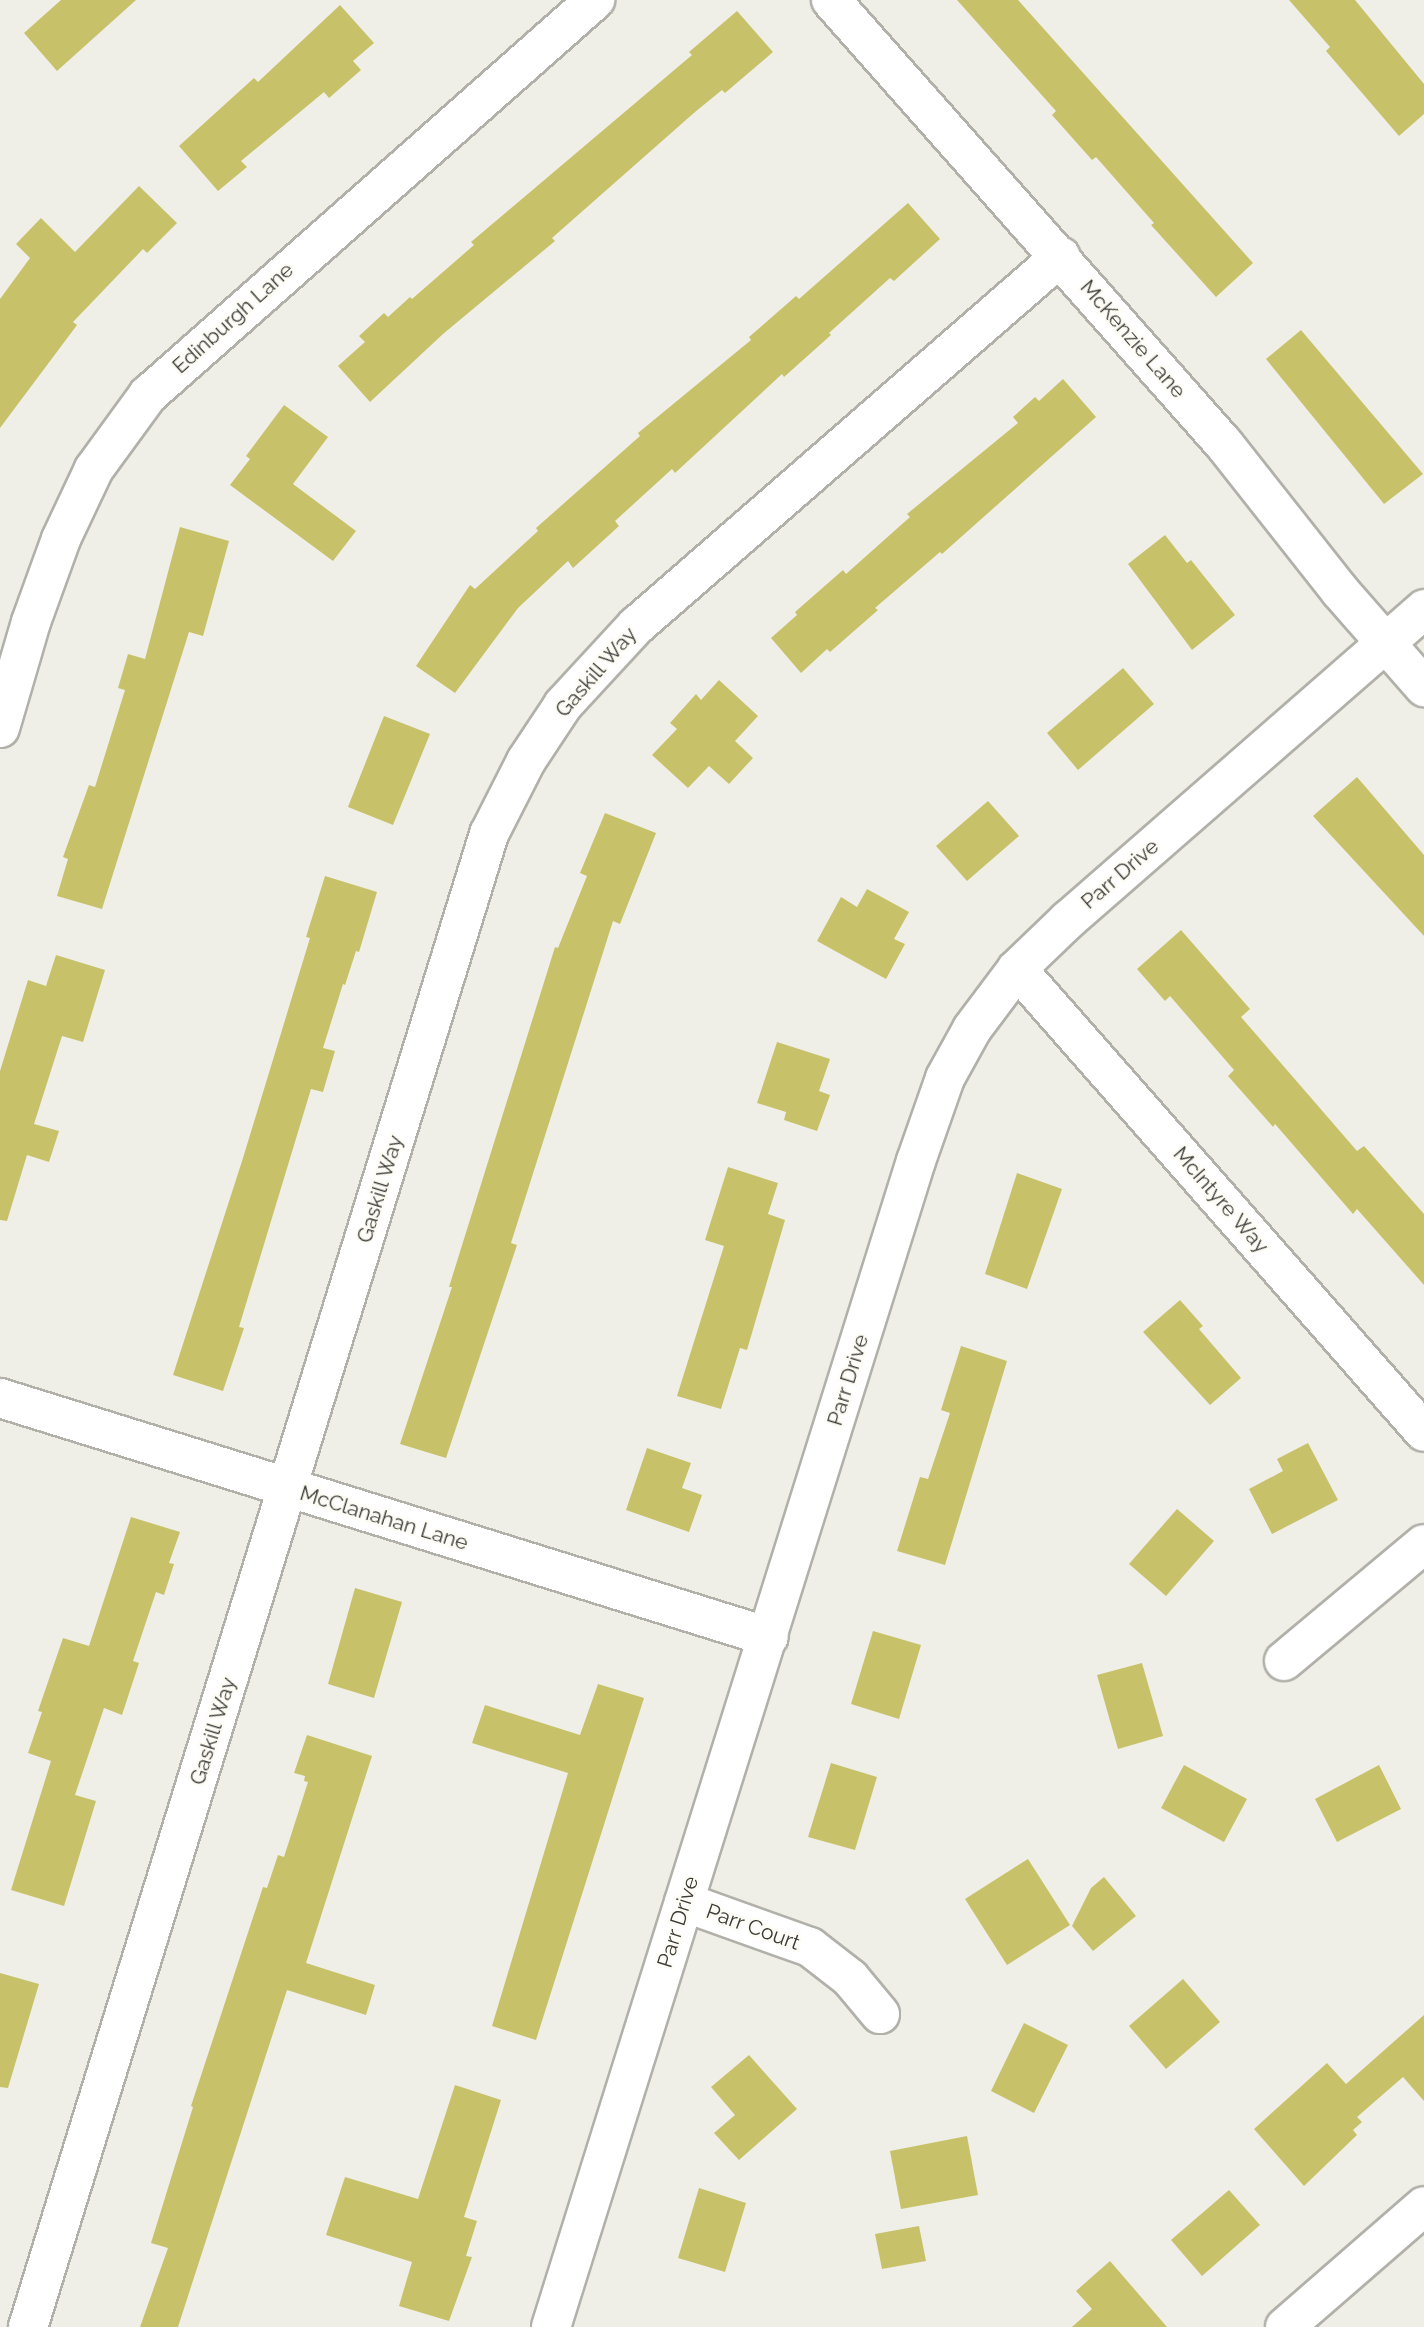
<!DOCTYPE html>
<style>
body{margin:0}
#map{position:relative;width:1424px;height:2327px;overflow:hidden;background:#efefe8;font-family:Raleway,sans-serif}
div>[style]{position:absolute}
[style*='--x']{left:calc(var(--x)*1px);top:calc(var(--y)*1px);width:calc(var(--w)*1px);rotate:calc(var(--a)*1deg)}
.building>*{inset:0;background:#c7c269}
.roads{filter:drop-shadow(2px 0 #b1b1aa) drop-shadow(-2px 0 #b1b1aa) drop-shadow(0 2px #b1b1aa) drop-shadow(0 -2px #b1b1aa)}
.minor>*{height:38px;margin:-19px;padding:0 19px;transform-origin:19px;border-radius:19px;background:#fff}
span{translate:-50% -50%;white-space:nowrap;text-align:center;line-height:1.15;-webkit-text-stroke:5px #fdfcf5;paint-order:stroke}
.street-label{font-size:21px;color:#3a3a37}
</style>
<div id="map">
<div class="building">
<i style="clip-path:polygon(61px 0,136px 0,57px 71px,24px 33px)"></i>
<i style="clip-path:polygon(957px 0,1018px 0,1253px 263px,1216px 297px,1151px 225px,1154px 223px,1096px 157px,1092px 160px,1052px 115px,1056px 111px)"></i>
<i style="clip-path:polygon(1289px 0,1355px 0,1424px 84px,1424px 114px,1399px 136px,1326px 51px,1330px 47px)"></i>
<i style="clip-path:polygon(340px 5px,374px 43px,353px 61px,361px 70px,329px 98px,324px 92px,241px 161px,247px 167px,218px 191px,179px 146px,254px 78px,258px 82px)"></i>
<i style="clip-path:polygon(737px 11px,773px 52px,725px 93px,722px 90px,695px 112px,552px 238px,555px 241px,443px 334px,370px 402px,338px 366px,365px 342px,359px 336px,384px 313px,388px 317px,410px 297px,412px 299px,474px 245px,471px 242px,692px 55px,689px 52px)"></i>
<i style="clip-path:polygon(139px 186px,177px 223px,147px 253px,143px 249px,73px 322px,77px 325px,0 428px,0 299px,30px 258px,16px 244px,41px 218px,75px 252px)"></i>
<i style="clip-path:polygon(908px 203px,940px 239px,894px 281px,890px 278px,829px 333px,831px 335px,784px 377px,782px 374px,675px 473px,672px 469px,615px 521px,619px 526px,573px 568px,568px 561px,518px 608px,455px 693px,416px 666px,470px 585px,475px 589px,538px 531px,536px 528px,640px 436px,638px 433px,751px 340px,749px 337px,796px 296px,799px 299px)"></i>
<i style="clip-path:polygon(1301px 330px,1423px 474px,1384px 504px,1266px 359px)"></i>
<i style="clip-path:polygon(1063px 379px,1096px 417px,942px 554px,940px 552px,875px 608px,878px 610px,830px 652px,827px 649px,801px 673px,771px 638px,797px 615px,795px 612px,843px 570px,846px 574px,910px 517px,907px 514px,1018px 423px,1013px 417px,1035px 397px,1039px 401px)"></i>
<i style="clip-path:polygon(284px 405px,328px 437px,293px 484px,356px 531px,333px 561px,230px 485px,250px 459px,246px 456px)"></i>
<i style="clip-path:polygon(180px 527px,229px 541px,203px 636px,189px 632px,102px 909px,57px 896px,68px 859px,63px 857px,89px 785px,95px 787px,125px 690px,118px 688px,128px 654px,145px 659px)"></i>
<i style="clip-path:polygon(1165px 535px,1187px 563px,1191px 560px,1235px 615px,1192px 650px,1128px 564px)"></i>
<i style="clip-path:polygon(1123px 668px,1154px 704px,1078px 770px,1047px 733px)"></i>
<i style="clip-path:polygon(719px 680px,758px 716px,735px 741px,753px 758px,729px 784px,709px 766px,688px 788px,652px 755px,677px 729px,670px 723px,696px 694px,701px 700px)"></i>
<i style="clip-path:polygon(384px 716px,430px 734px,393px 825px,348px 807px)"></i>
<i style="clip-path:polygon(1357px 777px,1424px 855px,1424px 936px,1313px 816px)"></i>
<i style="clip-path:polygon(988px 801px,1019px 836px,967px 881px,936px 846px)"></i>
<i style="clip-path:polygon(605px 813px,656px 833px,620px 924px,613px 921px,511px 1243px,517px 1245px,446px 1458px,400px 1444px,452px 1287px,449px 1287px,555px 947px,558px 948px,587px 876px,580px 873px)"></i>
<i style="clip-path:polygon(325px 876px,377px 892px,359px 952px,356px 951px,345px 985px,343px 984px,323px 1048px,335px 1051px,323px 1092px,311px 1089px,239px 1327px,244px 1328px,223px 1391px,173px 1375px,243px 1158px,310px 938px,306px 937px)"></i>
<i style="clip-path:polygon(867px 889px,909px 912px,894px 939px,905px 944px,886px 979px,817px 941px,841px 897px,857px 907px)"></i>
<i style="clip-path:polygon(1181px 930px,1250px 1009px,1241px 1017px,1357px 1151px,1364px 1146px,1424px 1214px,1424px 1285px,1357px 1209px,1353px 1214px,1275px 1124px,1273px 1127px,1228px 1076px,1234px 1070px,1170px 996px,1165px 1001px,1137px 969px)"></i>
<i style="clip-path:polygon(56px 955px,105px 970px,83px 1042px,62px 1036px,34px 1124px,59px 1131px,49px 1162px,27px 1155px,7px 1221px,0 1220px,0 1071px,28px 980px,46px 986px)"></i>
<i style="clip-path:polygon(777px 1042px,830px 1059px,819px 1091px,830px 1095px,817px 1131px,784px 1120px,786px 1112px,757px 1103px)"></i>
<i style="clip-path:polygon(728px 1167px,778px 1183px,768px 1214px,785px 1220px,747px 1350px,740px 1348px,721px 1409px,677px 1396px,724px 1246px,705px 1240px)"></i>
<i style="clip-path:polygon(1017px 1173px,1062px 1189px,1027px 1289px,985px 1274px)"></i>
<i style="clip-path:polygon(1180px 1300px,1203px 1326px,1199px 1329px,1241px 1378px,1210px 1405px,1143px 1332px)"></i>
<i style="clip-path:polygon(961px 1346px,1007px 1361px,945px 1565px,897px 1551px,920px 1477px,928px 1479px,950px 1413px,941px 1410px)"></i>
<i style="clip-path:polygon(1308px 1443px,1338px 1500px,1272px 1534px,1249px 1489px,1283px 1471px,1277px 1459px)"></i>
<i style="clip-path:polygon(647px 1448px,691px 1463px,682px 1488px,702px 1495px,689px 1532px,626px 1510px)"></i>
<i style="clip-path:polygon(1177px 1509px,1214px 1541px,1166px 1596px,1129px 1564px)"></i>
<i style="clip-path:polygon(131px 1517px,180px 1532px,169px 1563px,174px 1564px,164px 1595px,156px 1592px,133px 1661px,139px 1663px,122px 1715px,104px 1708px,75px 1795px,96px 1801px,64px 1906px,11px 1890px,51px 1761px,28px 1753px,42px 1712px,38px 1711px,63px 1638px,89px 1646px)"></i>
<i style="clip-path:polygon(355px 1588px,402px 1602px,374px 1698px,328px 1684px)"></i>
<i style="clip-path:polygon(873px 1631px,921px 1645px,899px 1719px,851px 1704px)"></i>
<i style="clip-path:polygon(1142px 1663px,1163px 1736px,1118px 1749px,1097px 1675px)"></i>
<i style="clip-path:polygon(598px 1684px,644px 1698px,536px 2040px,492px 2026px,568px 1773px,472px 1743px,485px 1705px,580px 1735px)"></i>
<i style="clip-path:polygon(307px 1735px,372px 1756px,306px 1963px,375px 1985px,366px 2015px,287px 1990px,178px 2327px,140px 2327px,168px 2248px,151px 2243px,193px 2107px,191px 2106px,263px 1887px,267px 1888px,278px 1855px,284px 1857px,308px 1782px,304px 1781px,305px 1776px,294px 1773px)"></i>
<i style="clip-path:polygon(831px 1763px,877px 1777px,855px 1850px,808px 1837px)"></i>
<i style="clip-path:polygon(1184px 1765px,1247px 1799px,1224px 1842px,1161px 1808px)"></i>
<i style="clip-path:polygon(1379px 1765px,1401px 1809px,1337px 1842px,1315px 1799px)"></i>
<i style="clip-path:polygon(1028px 1859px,1070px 1925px,1007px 1965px,965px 1899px)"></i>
<i style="clip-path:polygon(1104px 1877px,1136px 1916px,1093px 1951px,1072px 1926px,1091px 1888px)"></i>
<i style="clip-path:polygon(0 1973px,39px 1984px,8px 2088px,0 2087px)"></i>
<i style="clip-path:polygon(1183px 1979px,1220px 2022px,1166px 2069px,1129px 2026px)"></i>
<i style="clip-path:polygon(1424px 2015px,1424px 2101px,1403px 2077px,1357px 2117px,1362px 2122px,1353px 2130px,1357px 2135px,1304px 2186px,1254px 2129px,1327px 2063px,1346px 2084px)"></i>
<i style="clip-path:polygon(1024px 2023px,1068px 2045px,1034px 2113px,991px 2091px)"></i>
<i style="clip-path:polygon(749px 2055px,797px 2109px,739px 2160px,714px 2133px,735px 2115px,711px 2087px)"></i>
<i style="clip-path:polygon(455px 2085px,501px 2100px,464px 2217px,477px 2221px,466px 2256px,472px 2257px,449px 2321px,399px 2306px,412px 2262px,326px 2235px,345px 2177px,418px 2199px)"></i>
<i style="clip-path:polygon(967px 2136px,978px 2195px,901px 2209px,890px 2151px)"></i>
<i style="clip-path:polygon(699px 2188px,746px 2203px,725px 2272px,678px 2258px)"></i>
<i style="clip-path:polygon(1229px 2190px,1260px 2225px,1202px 2276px,1171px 2240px)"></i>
<i style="clip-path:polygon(919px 2226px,926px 2261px,882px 2269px,875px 2234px)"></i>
<i style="clip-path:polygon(1110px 2261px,1167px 2327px,1072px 2327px,1092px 2309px,1076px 2291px)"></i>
</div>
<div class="roads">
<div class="minor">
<i style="--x:831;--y:0;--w:593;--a:48.49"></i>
<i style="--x:1224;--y:444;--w:187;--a:51.7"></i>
<i style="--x:1340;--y:591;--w:128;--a:48.8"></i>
<i style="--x:0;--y:728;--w:110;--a:-73.7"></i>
<i style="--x:31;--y:622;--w:88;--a:-70.1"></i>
<i style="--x:61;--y:539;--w:77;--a:-64.8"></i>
<i style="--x:94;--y:469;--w:92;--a:-53.9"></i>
<i style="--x:148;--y:395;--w:597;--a:-41.47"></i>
<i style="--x:1017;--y:969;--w:616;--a:48.68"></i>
<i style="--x:0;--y:1398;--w:805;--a:17.26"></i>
<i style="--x:1284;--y:1661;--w:182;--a:-39.9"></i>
<i style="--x:684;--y:1902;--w:134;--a:19.7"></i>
<i style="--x:810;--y:1947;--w:51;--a:37.8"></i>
<i style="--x:850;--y:1978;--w:47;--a:50.2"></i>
<i style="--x:28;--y:2327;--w:1563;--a:-72.84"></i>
<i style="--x:489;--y:834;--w:82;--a:-63.1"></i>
<i style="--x:526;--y:761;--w:67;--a:-56.5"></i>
<i style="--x:563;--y:705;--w:108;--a:-47.3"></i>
<i style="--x:636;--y:626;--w:563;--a:-41.04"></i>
<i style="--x:551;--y:2327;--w:1222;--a:-72.62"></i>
<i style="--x:916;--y:1161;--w:88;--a:-70.7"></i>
<i style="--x:945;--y:1078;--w:56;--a:-61.1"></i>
<i style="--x:972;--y:1029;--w:75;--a:-53.1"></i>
<i style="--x:1017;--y:969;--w:71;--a:-43.9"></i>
<i style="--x:1068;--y:920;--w:473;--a:-41.1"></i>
<i style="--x:1285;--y:2327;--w:184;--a:-41"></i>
</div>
</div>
<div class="street-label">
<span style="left:233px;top:318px;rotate:-42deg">Edinburgh Lane</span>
<span style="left:1133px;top:339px;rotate:49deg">McKenzie Lane</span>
<span style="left:596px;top:672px;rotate:-49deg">Gaskill Way</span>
<span style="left:1120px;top:874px;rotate:-41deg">Parr Drive</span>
<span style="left:380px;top:1189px;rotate:-73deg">Gaskill Way</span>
<span style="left:1221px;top:1200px;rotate:49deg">McIntyre Way</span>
<span style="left:848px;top:1380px;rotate:-73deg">Parr Drive</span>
<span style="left:384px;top:1518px;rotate:17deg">McClanahan Lane</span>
<span style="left:213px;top:1731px;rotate:-73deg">Gaskill Way</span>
<span style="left:678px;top:1922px;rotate:-73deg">Parr Drive</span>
<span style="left:753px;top:1927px;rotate:20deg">Parr Court</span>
</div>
</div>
